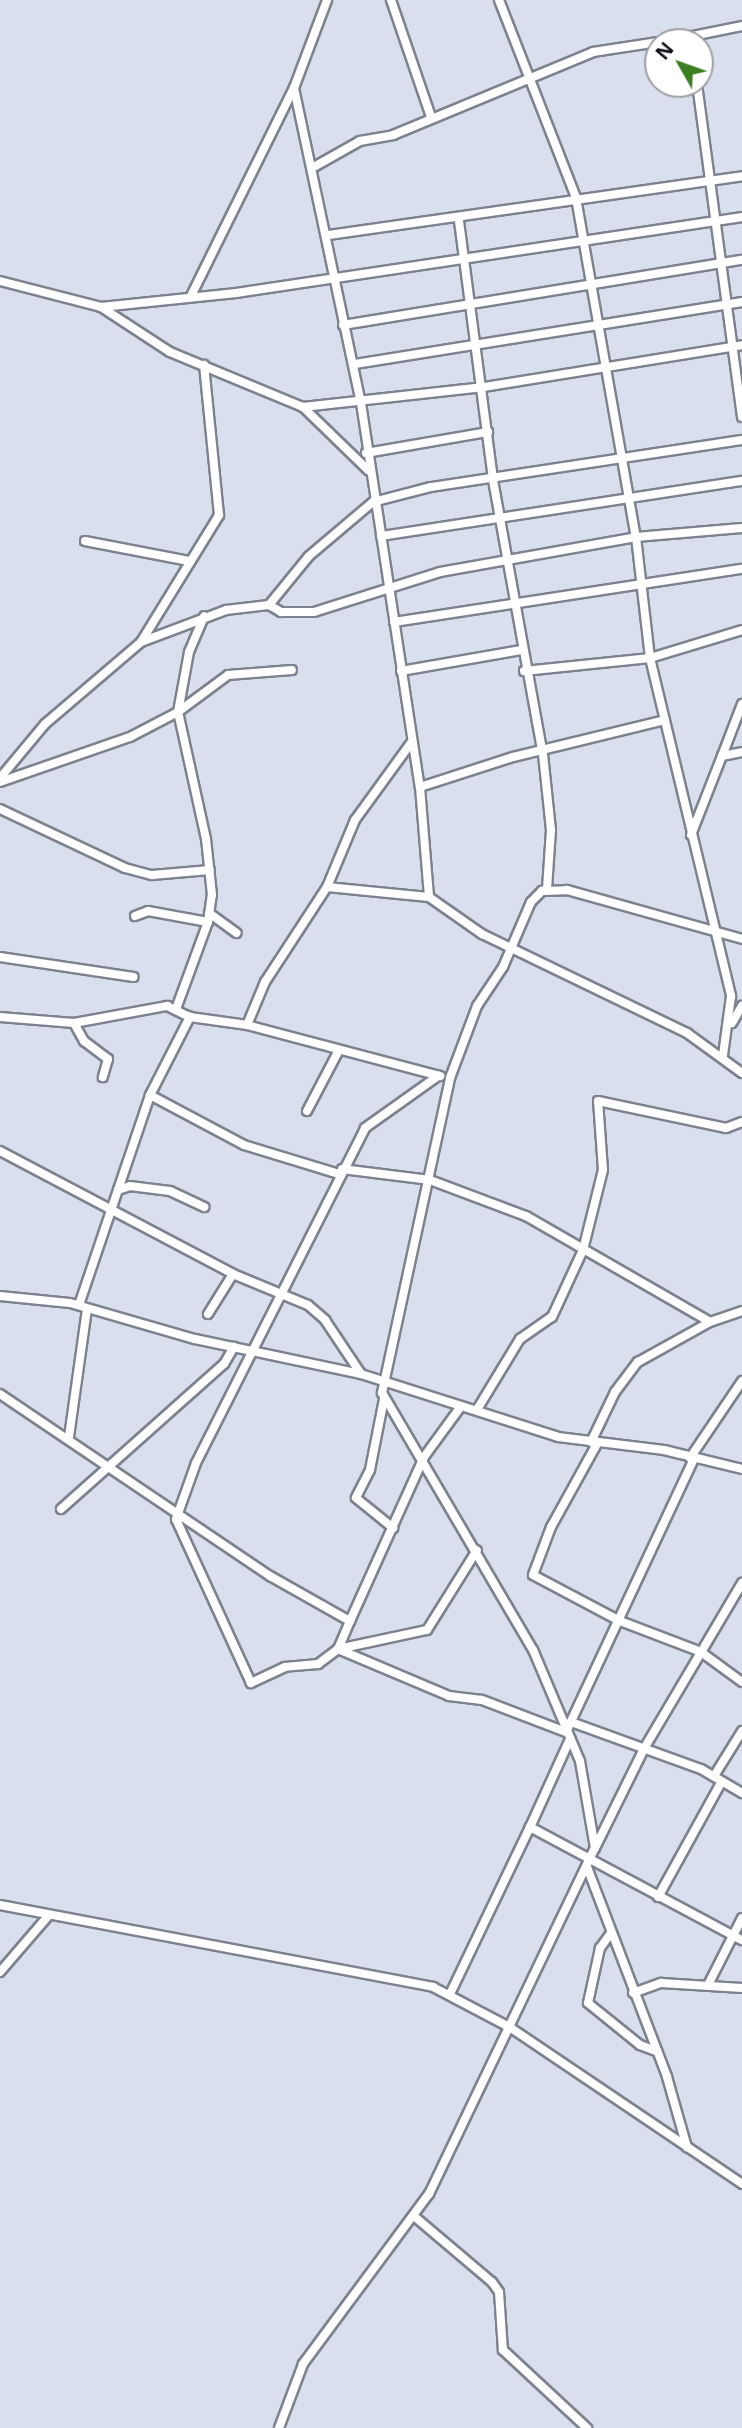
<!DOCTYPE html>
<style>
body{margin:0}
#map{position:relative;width:742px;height:2428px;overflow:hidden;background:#dadfee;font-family:"Noto Sans",sans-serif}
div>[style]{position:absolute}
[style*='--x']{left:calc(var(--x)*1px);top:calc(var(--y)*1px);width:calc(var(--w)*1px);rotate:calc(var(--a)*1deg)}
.roads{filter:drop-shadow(2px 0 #7d828f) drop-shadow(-2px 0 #7d828f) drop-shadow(0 2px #7d828f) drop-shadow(0 -2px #7d828f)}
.minor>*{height:8px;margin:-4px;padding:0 4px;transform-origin:4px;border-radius:4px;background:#fff}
span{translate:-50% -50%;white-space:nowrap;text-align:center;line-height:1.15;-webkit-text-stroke:7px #fff;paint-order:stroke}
.north{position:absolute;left:644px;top:28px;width:70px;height:70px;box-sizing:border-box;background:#fff;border:2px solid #9fa0a2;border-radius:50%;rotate:310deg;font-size:19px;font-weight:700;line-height:28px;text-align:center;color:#101217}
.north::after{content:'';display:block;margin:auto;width:24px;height:32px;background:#3a7e20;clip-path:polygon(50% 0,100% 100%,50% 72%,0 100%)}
</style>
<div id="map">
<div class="roads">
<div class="minor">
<i style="--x:391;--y:0;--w:124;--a:71.1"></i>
<i style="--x:499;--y:0;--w:212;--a:68.7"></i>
<i style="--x:576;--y:198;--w:344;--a:80"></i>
<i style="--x:636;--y:537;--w:122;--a:83.4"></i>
<i style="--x:650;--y:658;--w:348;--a:76.5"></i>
<i style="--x:731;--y:996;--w:60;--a:97.7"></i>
<i style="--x:663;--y:42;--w:81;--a:-11.4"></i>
<i style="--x:697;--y:84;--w:336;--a:82.3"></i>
<i style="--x:294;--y:88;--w:322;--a:78"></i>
<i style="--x:361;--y:403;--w:389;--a:81.3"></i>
<i style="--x:420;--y:787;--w:110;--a:85.3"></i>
<i style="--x:429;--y:897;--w:65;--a:34.9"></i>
<i style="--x:482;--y:934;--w:228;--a:25.8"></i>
<i style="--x:687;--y:1033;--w:68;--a:36"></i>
<i style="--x:312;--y:168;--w:55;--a:-29.4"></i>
<i style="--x:360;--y:141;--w:34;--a:-10"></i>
<i style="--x:393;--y:135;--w:217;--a:-22.5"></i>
<i style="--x:593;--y:52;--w:66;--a:-8.7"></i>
<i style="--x:459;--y:221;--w:261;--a:82.5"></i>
<i style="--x:493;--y:480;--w:279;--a:79.7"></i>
<i style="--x:543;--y:754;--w:76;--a:84"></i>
<i style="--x:551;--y:830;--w:59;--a:93.9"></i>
<i style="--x:329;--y:235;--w:417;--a:-8.1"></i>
<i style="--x:0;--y:281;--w:104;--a:14.4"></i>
<i style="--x:101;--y:307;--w:136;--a:-5.9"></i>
<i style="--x:236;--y:293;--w:512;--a:-8.54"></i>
<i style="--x:191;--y:296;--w:232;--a:-63.7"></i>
<i style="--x:294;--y:88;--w:94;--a:-69.4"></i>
<i style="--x:101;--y:307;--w:82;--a:33.1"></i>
<i style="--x:170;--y:352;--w:144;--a:22.5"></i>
<i style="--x:303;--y:407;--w:91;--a:44.1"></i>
<i style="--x:343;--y:325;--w:404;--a:-9.3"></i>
<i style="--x:355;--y:364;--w:392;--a:-9.1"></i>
<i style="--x:303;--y:407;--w:182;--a:-6.3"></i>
<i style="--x:484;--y:387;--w:261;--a:-9.2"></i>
<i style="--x:366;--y:453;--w:124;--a:-9.8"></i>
<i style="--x:381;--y:536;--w:365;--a:-8.7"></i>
<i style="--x:85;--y:541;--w:106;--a:10.9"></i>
<i style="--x:269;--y:605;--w:14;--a:30"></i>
<i style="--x:281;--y:612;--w:33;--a:0"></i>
<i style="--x:314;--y:612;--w:132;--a:-17.6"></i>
<i style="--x:440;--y:572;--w:199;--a:-10.1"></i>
<i style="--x:636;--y:537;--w:106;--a:-4.9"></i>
<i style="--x:394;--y:622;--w:352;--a:-8.7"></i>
<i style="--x:141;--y:642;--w:149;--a:-58.4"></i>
<i style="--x:219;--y:515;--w:151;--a:-95.7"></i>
<i style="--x:401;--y:671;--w:122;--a:-9.9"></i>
<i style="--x:524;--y:671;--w:127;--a:-5.9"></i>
<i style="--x:650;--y:658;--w:96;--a:-16.9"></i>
<i style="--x:742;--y:704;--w:56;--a:111"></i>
<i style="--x:722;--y:756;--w:20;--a:-11"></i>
<i style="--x:0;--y:778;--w:70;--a:-50.2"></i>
<i style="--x:45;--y:724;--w:126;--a:-40.5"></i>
<i style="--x:141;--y:642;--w:91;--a:-20.6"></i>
<i style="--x:226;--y:610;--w:43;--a:-6.6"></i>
<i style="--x:269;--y:605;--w:63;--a:-50.8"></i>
<i style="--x:309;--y:556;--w:84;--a:-40.2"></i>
<i style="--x:373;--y:502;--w:60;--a:-14.5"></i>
<i style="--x:431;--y:487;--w:315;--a:-8.6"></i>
<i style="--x:0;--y:782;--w:138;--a:-19.1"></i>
<i style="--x:130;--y:737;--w:54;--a:-27.5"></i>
<i style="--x:178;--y:712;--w:62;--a:-36.5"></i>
<i style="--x:228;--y:675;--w:64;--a:-4.5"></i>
<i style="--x:420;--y:787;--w:98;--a:-17.9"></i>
<i style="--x:513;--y:757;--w:156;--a:-13.7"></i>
<i style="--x:0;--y:809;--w:138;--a:25.3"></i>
<i style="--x:125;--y:868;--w:28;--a:15"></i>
<i style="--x:152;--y:875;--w:58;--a:-4.9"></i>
<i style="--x:691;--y:835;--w:85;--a:-68.6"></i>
<i style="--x:327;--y:887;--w:102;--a:5.6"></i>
<i style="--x:209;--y:913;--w:34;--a:36"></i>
<i style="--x:135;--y:916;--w:14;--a:-21"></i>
<i style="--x:148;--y:911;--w:61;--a:10.4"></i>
<i style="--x:0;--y:957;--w:135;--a:8.5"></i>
<i style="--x:176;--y:1009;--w:93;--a:-69.8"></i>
<i style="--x:208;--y:922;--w:27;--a:-82"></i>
<i style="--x:212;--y:895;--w:56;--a:-96.1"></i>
<i style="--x:206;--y:839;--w:130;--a:-102.4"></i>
<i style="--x:178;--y:712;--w:61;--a:-79.6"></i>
<i style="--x:189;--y:652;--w:39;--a:-67"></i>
<i style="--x:0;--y:1017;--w:74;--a:4.6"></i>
<i style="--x:74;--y:1023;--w:95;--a:-10.4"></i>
<i style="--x:167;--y:1006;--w:25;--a:26"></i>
<i style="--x:190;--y:1017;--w:58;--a:8"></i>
<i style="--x:247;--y:1025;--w:200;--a:14.8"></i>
<i style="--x:74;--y:1023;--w:21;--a:61"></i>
<i style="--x:84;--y:1041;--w:30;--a:37"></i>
<i style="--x:108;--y:1059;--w:19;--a:106"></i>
<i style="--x:732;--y:1023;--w:20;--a:-60"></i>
<i style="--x:247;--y:1025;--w:47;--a:-67.3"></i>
<i style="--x:265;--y:982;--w:113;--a:-56.9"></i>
<i style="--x:327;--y:887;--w:73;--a:-67.3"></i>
<i style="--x:355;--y:820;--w:95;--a:-54"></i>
<i style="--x:150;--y:1095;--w:106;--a:28"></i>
<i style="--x:244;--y:1145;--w:99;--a:17"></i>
<i style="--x:307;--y:1111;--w:69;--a:-62.3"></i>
<i style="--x:0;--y:1151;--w:263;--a:27.8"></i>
<i style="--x:233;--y:1274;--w:81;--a:22.5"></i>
<i style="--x:308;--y:1305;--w:23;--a:41"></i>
<i style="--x:325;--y:1320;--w:65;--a:56.3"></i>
<i style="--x:361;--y:1374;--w:207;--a:17.7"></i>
<i style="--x:558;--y:1437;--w:107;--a:7"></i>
<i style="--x:664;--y:1450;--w:80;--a:13.7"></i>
<i style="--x:342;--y:1169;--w:89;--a:7.1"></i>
<i style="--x:430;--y:1180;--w:103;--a:20.6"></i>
<i style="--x:526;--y:1216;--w:212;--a:29.9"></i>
<i style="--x:118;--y:1190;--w:13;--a:-18"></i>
<i style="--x:130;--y:1186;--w:40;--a:7.1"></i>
<i style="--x:170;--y:1191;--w:38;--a:25"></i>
<i style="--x:0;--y:1296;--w:70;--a:5.7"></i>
<i style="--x:70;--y:1303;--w:130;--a:16.1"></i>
<i style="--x:195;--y:1339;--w:170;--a:11.9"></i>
<i style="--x:79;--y:1305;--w:222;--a:-71.3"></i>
<i style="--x:150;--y:1095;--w:88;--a:-62.9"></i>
<i style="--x:208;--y:1314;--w:47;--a:-58"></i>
<i style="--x:0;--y:1394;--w:326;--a:34"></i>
<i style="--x:270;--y:1576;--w:92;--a:29.4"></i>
<i style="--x:350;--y:1621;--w:180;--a:-65.7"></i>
<i style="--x:424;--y:1457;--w:59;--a:-53.9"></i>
<i style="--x:384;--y:1399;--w:72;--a:101.2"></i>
<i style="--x:370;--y:1470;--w:31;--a:117"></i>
<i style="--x:356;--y:1498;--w:48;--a:39"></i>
<i style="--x:478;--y:1408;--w:81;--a:-58.7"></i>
<i style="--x:520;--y:1339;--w:39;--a:-35"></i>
<i style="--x:552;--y:1317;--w:74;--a:-65.2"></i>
<i style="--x:583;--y:1250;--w:82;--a:-76"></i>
<i style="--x:603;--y:1170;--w:69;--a:-94.1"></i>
<i style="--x:598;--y:1101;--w:131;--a:11.9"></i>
<i style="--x:726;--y:1128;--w:17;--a:-21"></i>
<i style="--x:69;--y:1437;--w:129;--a:-82"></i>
<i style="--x:591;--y:1442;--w:55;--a:-64.4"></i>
<i style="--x:615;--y:1392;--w:38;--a:-53"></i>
<i style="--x:638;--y:1362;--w:82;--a:-29.1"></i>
<i style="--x:710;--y:1322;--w:34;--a:-19"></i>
<i style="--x:598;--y:1442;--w:97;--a:118.9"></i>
<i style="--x:551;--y:1527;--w:51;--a:110.6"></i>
<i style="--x:533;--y:1575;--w:98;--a:27.9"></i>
<i style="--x:620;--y:1621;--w:87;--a:20.9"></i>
<i style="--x:701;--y:1652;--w:51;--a:36.2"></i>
<i style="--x:690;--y:1458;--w:93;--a:-56"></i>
<i style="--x:61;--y:1509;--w:218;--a:-41.7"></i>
<i style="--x:224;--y:1364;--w:20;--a:-60"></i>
<i style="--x:350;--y:1621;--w:30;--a:113"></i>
<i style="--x:338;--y:1649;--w:25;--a:143"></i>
<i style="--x:318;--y:1664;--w:33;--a:175"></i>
<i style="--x:285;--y:1667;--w:38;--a:155"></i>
<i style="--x:251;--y:1683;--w:180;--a:-114.6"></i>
<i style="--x:176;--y:1519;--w:59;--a:-70.3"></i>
<i style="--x:196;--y:1463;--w:375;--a:-63.2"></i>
<i style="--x:365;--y:1128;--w:90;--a:-35.5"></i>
<i style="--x:338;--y:1649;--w:121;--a:22.9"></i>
<i style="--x:449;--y:1696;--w:33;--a:7"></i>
<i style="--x:482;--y:1700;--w:90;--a:20.9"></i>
<i style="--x:566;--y:1732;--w:302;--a:-64.9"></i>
<i style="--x:338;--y:1649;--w:91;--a:-12.1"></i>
<i style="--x:427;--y:1630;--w:94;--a:-58"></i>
<i style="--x:571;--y:1722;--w:138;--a:19.9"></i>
<i style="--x:701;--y:1769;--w:48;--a:30.3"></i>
<i style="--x:570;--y:1739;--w:97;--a:114.4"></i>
<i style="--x:530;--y:1827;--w:240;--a:28.1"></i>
<i style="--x:714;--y:1776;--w:53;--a:-58.1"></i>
<i style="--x:596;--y:1846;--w:110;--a:-63.7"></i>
<i style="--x:645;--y:1747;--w:191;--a:-59.4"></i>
<i style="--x:587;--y:1867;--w:225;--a:69.1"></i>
<i style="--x:667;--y:2077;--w:73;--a:74.1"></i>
<i style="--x:658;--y:1897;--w:132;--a:-61.1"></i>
<i style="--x:0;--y:1905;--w:441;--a:10.7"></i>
<i style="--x:433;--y:1987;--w:88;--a:27.7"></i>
<i style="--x:511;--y:2028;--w:279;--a:34"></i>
<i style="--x:611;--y:1933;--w:19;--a:126"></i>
<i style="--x:600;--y:1948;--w:56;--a:102.3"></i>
<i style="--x:588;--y:2003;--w:67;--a:38.9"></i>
<i style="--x:640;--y:2045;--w:17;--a:21"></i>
<i style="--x:0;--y:1972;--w:75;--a:-49.3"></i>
<i style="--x:708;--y:1985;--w:75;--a:-63.1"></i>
<i style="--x:633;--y:1993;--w:30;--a:-20"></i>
<i style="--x:661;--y:1983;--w:81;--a:3.5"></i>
<i style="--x:450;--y:1994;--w:185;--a:-64.4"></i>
<i style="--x:415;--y:2217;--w:101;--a:40.2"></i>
<i style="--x:492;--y:2282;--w:12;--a:55"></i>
<i style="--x:499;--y:2292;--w:58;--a:86.1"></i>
<i style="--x:503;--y:2350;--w:115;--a:42.9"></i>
<i style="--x:279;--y:2428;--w:68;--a:-69.4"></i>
<i style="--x:303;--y:2364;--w:212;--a:-53.5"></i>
<i style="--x:429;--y:2194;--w:384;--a:-64.4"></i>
<i style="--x:595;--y:1848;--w:88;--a:-99.8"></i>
<i style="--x:580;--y:1761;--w:121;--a:-112.9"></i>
<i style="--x:533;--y:1650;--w:298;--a:-120.4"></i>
<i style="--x:382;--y:1393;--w:322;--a:-77.8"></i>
<i style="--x:450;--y:1078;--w:77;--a:-69.4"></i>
<i style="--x:477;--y:1006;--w:47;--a:-56.3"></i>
<i style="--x:503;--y:967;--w:71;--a:-66.7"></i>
<i style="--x:531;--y:902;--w:16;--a:-45"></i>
<i style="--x:542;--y:891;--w:25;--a:-2"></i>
<i style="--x:567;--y:890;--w:182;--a:15.6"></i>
</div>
</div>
<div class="north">N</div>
</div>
